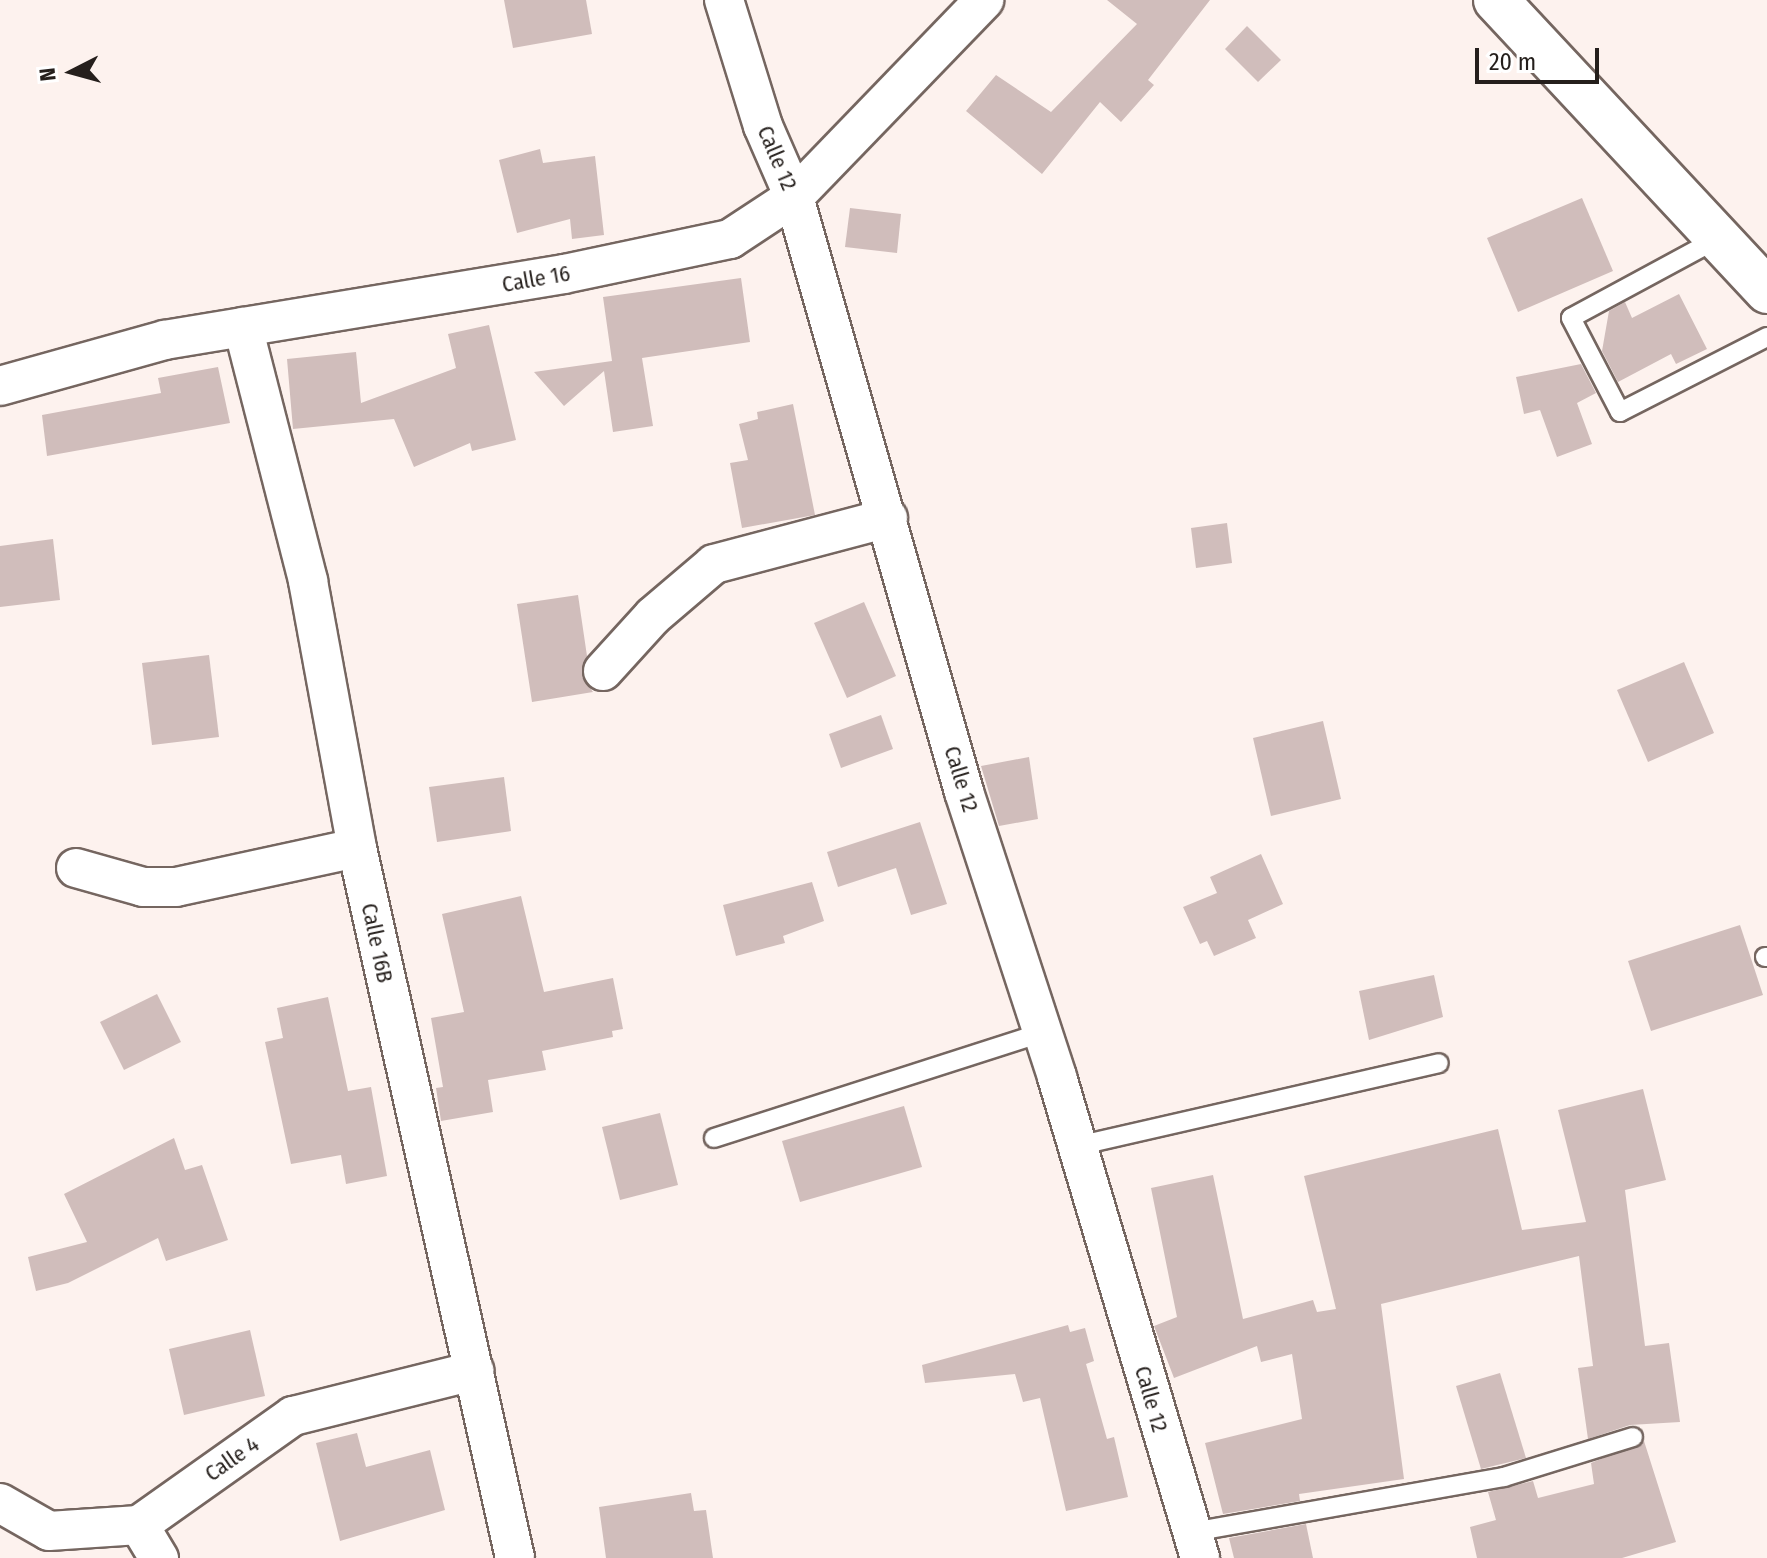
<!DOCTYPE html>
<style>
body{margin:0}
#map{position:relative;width:1767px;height:1558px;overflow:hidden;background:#fdf2ee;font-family:"Fira Sans Condensed",sans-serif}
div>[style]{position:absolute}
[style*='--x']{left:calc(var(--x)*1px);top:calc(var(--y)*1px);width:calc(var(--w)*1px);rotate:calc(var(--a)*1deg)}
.building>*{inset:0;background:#d0bdbb}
.roads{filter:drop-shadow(2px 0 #756660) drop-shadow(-2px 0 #756660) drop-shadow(0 2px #756660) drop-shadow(0 -2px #756660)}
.lane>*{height:18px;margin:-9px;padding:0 9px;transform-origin:9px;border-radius:9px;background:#fff}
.street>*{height:38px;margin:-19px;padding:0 19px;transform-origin:19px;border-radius:19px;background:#fff}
.secondary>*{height:44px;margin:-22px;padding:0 22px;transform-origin:22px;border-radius:22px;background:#fff}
span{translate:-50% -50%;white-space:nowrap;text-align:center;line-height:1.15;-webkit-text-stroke:7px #fff;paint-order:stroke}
.street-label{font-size:22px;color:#251f1c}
.north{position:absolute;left:32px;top:32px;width:80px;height:80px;-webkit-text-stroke:6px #fff;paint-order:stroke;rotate:264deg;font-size:22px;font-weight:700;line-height:32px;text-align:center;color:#251f1c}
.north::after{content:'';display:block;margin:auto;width:28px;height:36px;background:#251f1c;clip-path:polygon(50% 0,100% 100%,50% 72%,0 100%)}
.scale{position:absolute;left:1475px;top:48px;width:124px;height:36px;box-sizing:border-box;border:4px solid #251f1c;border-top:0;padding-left:10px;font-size:24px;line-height:28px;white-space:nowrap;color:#251f1c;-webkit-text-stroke:6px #fff;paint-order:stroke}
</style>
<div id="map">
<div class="building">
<i style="clip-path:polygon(504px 0,586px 0,592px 34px,513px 48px)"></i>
<i style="clip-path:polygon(1107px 0,1210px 0,1148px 80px,1154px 85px,1121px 122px,1100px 102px,1042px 174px,966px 111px,996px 75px,1051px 112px,1137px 24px)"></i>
<i style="clip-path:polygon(1247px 26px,1281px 60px,1258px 82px,1225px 49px)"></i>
<i style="clip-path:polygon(540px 149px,543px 163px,595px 156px,604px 235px,572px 239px,570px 219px,517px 233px,499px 160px)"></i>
<i style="clip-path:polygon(1582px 198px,1613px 271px,1518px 312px,1487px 238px)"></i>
<i style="clip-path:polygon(850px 208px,901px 214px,897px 253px,845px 247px)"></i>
<i style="clip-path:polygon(741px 278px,750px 342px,642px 358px,653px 426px,613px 432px,604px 371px,564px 406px,534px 372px,612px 361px,603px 297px)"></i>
<i style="clip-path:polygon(1679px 294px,1707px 349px,1676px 364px,1671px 354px,1618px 382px,1602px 351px,1609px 311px,1625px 302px,1632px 318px)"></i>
<i style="clip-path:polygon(489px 325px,516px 440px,472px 451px,470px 443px,414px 467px,394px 419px,293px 429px,287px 359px,356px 352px,361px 403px,456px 368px,448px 334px)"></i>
<i style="clip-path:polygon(1581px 364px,1596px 393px,1577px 403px,1592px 444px,1557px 457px,1540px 410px,1524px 414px,1516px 377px)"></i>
<i style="clip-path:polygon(218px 367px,230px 423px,47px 456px,42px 415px,161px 393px,158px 378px)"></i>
<i style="clip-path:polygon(793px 404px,815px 515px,742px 528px,730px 463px,748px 460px,739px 424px,758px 419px,757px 412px)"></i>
<i style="clip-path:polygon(1227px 523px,1232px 563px,1196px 568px,1191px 528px)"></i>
<i style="clip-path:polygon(53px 539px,60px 600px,0 607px,0 546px)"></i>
<i style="clip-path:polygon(578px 595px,587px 656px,582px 677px,593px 692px,532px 702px,517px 604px)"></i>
<i style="clip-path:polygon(864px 602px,896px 676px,847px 698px,814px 623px)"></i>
<i style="clip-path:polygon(209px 655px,219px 737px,152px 745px,142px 663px)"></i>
<i style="clip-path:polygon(1684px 662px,1714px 733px,1648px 762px,1617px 690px)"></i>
<i style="clip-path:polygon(881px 715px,893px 749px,841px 768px,829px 734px)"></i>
<i style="clip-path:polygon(1323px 721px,1341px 799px,1271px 816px,1253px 738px)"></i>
<i style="clip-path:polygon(1029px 757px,1038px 819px,999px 826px,981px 766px)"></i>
<i style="clip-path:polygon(504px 777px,511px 831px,437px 842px,429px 787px)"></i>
<i style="clip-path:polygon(920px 822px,947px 904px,911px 915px,896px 868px,838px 887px,827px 852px)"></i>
<i style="clip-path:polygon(1261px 854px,1283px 904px,1248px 920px,1256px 938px,1214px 956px,1207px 941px,1200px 944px,1183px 907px,1217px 893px,1210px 877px)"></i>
<i style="clip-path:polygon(812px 882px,824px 921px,783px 936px,785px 943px,736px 956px,723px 905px)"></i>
<i style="clip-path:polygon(521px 896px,544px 992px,613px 978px,623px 1029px,612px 1031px,613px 1037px,542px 1051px,546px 1070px,488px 1080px,493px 1112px,441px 1121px,436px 1088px,443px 1087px,431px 1018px,464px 1012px,442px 914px)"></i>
<i style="clip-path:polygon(1740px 925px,1763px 995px,1651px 1031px,1628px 961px)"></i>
<i style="clip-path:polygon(1434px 975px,1443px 1017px,1369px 1040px,1359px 991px)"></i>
<i style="clip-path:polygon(157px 994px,181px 1042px,124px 1070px,100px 1022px)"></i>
<i style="clip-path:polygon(328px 997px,348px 1091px,371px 1087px,387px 1176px,346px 1184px,341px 1155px,291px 1164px,265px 1042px,283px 1038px,277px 1008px)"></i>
<i style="clip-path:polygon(1643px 1089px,1666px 1180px,1625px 1190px,1645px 1346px,1669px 1343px,1680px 1422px,1630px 1425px,1588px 1439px,1578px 1368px,1593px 1366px,1579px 1256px,1381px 1304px,1404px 1479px,1299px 1494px,1300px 1501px,1223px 1514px,1205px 1443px,1302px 1419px,1292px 1354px,1261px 1362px,1257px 1346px,1174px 1378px,1154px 1326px,1177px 1317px,1151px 1188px,1213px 1175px,1243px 1319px,1313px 1300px,1317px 1312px,1336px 1309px,1304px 1176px,1498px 1129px,1522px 1230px,1586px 1222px,1558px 1110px)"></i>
<i style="clip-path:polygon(904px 1106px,922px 1167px,800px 1202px,782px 1141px)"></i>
<i style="clip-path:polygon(660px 1113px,678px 1185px,620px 1200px,602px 1127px)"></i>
<i style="clip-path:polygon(174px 1138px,185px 1170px,202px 1165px,228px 1240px,166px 1261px,158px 1238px,68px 1283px,36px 1291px,28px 1257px,87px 1242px,64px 1194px)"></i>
<i style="clip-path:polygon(1068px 1325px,1070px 1332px,1085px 1328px,1094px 1361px,1086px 1364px,1107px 1439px,1114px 1437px,1128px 1497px,1066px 1511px,1040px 1398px,1023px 1402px,1015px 1374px,925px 1383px,922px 1365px)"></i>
<i style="clip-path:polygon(250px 1330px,265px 1396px,184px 1415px,169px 1349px)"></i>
<i style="clip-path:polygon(1500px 1373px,1526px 1458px,1481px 1469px,1456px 1386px)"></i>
<i style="clip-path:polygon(357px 1433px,366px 1467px,430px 1450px,445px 1510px,340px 1541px,316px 1443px)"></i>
<i style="clip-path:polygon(1644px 1441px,1676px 1542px,1622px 1558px,1477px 1558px,1470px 1527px,1496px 1520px,1488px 1492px,1533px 1481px,1538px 1498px,1594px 1484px,1591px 1463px)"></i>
<i style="clip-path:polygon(691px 1493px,694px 1511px,706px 1510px,713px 1558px,606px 1558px,599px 1507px)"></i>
<i style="clip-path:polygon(1306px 1524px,1313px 1558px,1234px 1558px,1229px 1538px)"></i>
</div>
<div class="roads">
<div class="lane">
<i style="--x:1717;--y:239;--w:166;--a:151.6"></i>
<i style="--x:1571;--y:318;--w:106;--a:62.5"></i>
<i style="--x:1620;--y:412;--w:165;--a:-27"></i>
<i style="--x:1765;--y:957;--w:2;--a:0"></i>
<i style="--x:714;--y:1138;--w:344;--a:-17.8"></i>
<i style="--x:1077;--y:1146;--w:371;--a:-12.9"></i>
<i style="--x:1192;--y:1532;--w:317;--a:-10"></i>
<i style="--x:1504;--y:1477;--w:135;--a:-17.2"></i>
</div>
<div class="street">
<i style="--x:724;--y:0;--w:132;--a:72.8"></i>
<i style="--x:763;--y:126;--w:77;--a:66.4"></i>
<i style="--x:794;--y:197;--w:619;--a:74.05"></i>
<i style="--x:964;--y:792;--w:300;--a:71.9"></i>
<i style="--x:1057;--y:1077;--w:502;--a:73.44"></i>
<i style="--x:243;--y:327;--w:262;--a:75.6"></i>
<i style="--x:308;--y:581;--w:271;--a:79.6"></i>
<i style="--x:357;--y:848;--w:727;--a:77.45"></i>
<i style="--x:0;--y:386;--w:171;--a:-15.6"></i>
<i style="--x:165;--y:340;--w:404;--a:-9.4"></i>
<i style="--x:564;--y:274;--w:170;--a:-11.9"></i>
<i style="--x:730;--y:239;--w:77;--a:-33.3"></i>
<i style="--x:794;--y:197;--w:274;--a:-46"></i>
<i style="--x:603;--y:671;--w:74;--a:-47.7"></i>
<i style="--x:653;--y:616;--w:80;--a:-40.4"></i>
<i style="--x:714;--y:564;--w:180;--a:-14.8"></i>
<i style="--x:76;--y:868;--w:70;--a:15.8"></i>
<i style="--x:143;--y:887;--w:33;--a:0"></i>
<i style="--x:176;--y:887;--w:185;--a:-12.2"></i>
<i style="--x:0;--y:1503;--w:56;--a:29.7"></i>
<i style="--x:49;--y:1531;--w:90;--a:-3.8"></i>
<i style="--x:139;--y:1525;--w:189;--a:-35.3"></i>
<i style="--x:293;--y:1416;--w:187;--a:-14"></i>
<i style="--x:139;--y:1525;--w:39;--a:59"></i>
</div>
<div class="secondary">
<i style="--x:1496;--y:0;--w:398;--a:47"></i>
</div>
</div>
<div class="street-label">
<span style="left:777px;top:158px;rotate:67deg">Calle 12</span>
<span style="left:536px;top:279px;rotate:-10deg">Calle 16</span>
<span style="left:961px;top:779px;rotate:73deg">Calle 12</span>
<span style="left:377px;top:943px;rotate:78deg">Calle 16B</span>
<span style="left:1151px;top:1399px;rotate:74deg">Calle 12</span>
<span style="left:232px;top:1459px;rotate:-35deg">Calle 4</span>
</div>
<div class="north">N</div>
<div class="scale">20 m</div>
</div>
